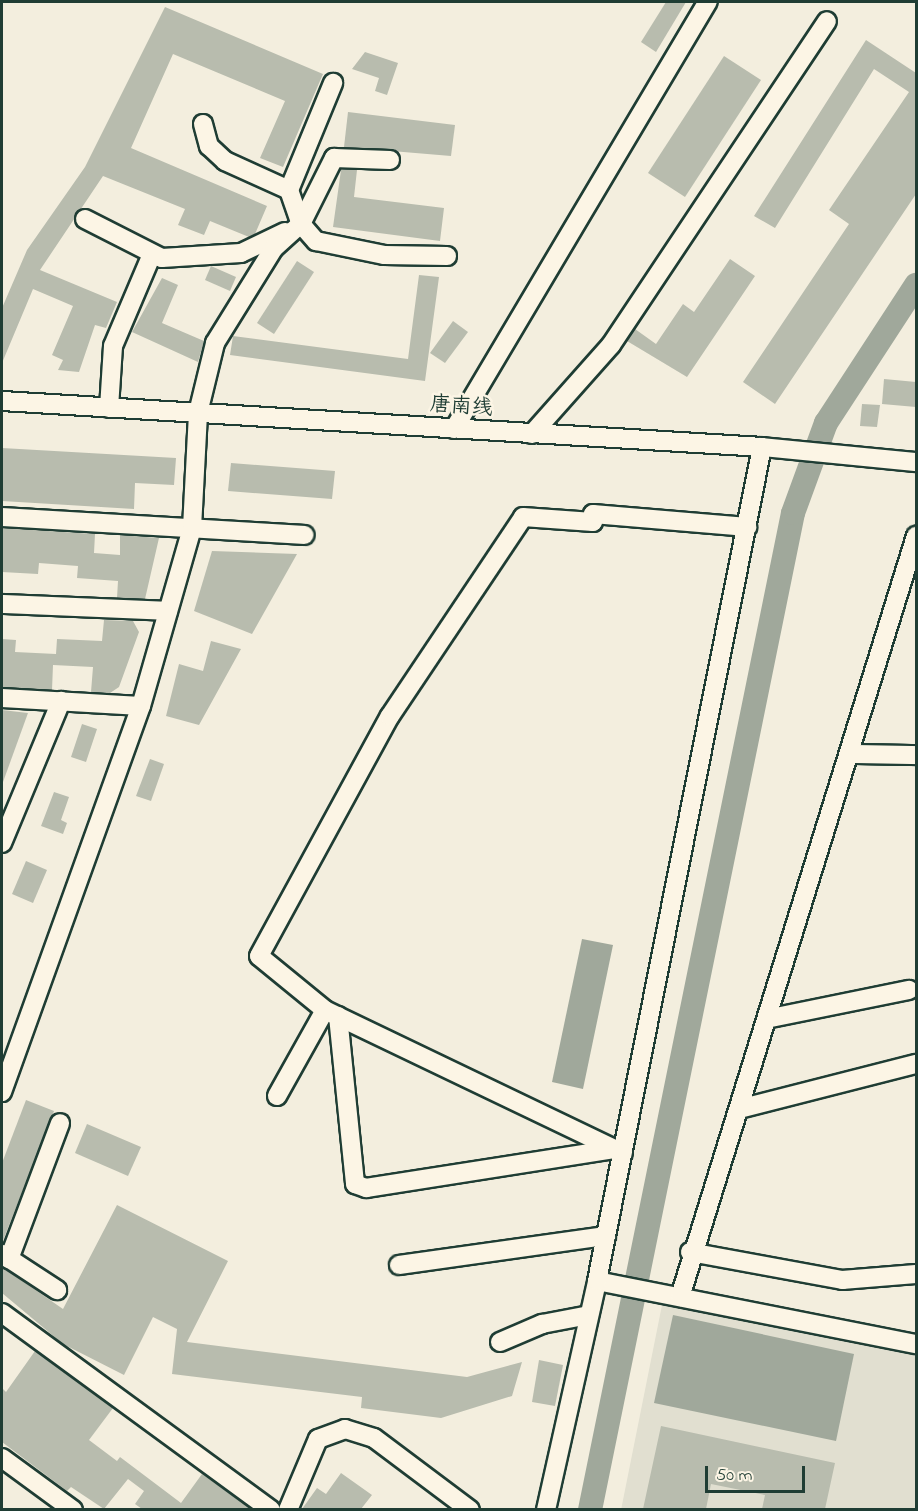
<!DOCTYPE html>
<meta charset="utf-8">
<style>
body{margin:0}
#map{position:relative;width:918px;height:1511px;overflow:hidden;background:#f3eede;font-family:"Indie Flower","LXGW WenKai TC",sans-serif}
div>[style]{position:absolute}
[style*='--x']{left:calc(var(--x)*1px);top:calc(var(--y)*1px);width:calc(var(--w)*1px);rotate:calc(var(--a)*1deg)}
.built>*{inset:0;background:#e1dfd0}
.water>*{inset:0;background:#a0a89b}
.river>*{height:24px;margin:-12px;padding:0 12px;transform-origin:12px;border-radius:12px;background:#a0a89b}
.building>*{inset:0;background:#b8bcae}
.roads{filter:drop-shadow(2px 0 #1f3d34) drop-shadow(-2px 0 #1f3d34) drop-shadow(0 2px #1f3d34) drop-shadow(0 -2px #1f3d34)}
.minor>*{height:18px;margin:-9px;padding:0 9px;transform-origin:9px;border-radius:9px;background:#fcf5e5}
span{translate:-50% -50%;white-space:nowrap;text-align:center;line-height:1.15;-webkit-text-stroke:5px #fcf5e5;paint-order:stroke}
.street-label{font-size:21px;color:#1f3d34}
.frame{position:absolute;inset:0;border:3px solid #1f3d34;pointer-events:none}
.scale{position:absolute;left:705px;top:1466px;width:100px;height:27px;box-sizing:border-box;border:3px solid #1f3d34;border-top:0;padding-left:8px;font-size:18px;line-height:21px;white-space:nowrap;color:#1f3d34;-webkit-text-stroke:4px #fcf5e5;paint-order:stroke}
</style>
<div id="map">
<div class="built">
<i style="clip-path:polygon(662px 1305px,916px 1355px,916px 1509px,621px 1510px)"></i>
</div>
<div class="water">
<i style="clip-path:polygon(582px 939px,613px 945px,583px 1089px,552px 1082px)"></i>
<i style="clip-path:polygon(673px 1315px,854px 1354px,836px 1441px,654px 1403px)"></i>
</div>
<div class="river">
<i style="--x:590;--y:1510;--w:1017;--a:-78.49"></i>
<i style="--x:793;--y:513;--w:96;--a:-69.9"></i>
<i style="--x:826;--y:423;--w:165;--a:-56.9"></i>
</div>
<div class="building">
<i style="clip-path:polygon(666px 2px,686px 2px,656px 52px,641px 42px)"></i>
<i style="clip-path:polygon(165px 7px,323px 74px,283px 167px,260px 158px,285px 101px,173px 54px,131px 148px,267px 206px,255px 234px,249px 237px,210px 221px,204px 235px,178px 225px,185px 209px,103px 176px,40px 270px,117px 302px,106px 328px,95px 325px,79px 372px,58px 370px,63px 360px,52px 355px,73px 306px,33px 289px,2px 363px,2px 308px,27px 250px,85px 167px)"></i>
<i style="clip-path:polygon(866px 40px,916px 73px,916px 194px,775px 404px,743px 382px,849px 224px,829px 210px,909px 92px,874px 69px,775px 228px,754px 216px)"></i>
<i style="clip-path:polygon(365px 52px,398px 63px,387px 95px,375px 91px,379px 78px,352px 69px)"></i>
<i style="clip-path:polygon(724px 56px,761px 80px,685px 197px,648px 173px)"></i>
<i style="clip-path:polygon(348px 112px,455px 125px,451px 156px,344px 147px)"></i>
<i style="clip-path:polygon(341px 170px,357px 170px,354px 197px,444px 208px,440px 241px,333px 227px)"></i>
<i style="clip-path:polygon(730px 259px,755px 276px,687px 377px,627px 341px,635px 329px,656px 344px,683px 304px,694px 312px)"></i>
<i style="clip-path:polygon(297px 261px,314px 272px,274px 334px,257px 323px)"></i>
<i style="clip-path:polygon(211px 266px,236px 277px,230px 291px,205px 280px)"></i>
<i style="clip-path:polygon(419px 275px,439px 277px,425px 381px,230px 355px,233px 336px,408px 359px)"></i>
<i style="clip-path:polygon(162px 278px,178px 285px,162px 323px,204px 341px,198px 362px,132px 332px)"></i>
<i style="clip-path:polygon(453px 321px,468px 332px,445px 363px,430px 353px)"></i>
<i style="clip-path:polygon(884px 379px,916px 382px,916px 407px,882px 404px)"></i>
<i style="clip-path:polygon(862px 404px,880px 405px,877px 427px,860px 426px)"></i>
<i style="clip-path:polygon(2px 448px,176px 458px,174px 485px,135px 483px,134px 509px,2px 501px)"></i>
<i style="clip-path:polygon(231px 463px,335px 471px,332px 499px,228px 491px)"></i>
<i style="clip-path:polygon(2px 528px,95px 534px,94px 553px,120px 555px,120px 535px,159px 538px,145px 599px,117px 598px,118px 581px,77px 578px,78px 566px,39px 563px,38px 574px,2px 572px)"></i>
<i style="clip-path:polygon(212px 551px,297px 554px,252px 634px,194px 611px)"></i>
<i style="clip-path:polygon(104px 620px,133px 621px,139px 632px,119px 687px,110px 693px,91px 692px,93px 667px,53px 665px,52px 690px,2px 687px,2px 639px,16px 640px,15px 652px,56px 654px,57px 639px,102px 641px)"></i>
<i style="clip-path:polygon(211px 641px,241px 649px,199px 725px,166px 716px,179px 664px,203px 671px)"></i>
<i style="clip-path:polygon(2px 710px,28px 713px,3px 782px,2px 782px)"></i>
<i style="clip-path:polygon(82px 724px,97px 729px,86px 762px,71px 757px)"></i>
<i style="clip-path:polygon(150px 759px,164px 764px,151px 801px,136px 796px)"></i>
<i style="clip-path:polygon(54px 792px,69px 797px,61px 820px,67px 823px,63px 834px,41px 826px)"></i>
<i style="clip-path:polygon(26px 861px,47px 870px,33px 903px,12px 894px)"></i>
<i style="clip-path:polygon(26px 1100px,54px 1111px,2px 1243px,2px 1163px)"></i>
<i style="clip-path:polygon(87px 1124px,141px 1147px,128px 1176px,75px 1153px)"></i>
<i style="clip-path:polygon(117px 1205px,228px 1261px,187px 1342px,467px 1377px,522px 1362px,512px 1396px,441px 1418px,361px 1408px,362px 1397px,172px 1374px,177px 1329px,153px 1317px,124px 1375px,63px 1344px,2px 1293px,2px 1267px,63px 1309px)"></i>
<i style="clip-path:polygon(35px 1351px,113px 1408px,89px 1440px,117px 1461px,120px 1457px,181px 1503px,202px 1474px,251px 1509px,142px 1509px,135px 1504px,144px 1491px,128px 1479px,104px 1509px,71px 1487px,67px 1491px,2px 1442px,2px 1388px,6px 1392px)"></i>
<i style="clip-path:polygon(539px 1360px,563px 1365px,555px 1406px,532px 1402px)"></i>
<i style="clip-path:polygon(661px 1426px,835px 1463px,825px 1509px,762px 1509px,765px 1495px,711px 1484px,706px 1509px,643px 1509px)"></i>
<i style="clip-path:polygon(341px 1473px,372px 1495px,361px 1509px,302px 1509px,317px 1488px,326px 1494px)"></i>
</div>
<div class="roads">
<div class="minor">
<i style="--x:203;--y:124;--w:23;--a:75"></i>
<i style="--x:209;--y:146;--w:22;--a:43"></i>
<i style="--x:225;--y:161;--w:70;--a:24.4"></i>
<i style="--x:289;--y:190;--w:36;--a:71"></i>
<i style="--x:301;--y:224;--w:23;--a:49"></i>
<i style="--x:316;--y:241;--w:69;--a:11.6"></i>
<i style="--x:384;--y:255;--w:63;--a:0.9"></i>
<i style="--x:289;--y:190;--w:116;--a:-67.6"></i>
<i style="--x:85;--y:219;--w:86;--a:26.9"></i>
<i style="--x:162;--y:258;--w:79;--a:-3.6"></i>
<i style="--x:241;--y:253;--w:49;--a:-25.5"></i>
<i style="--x:2;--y:401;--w:761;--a:3.46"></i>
<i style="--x:762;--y:447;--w:155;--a:5.6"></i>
<i style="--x:109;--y:408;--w:62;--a:-86.3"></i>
<i style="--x:113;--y:346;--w:100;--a:-67"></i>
<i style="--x:454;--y:429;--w:497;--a:-59.3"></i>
<i style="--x:532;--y:434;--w:119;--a:-48.4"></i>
<i style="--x:611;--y:345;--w:389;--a:-56.3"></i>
<i style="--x:2;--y:517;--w:303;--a:3.4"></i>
<i style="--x:2;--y:604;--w:166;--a:2.4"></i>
<i style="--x:2;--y:698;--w:139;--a:3.3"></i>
<i style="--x:851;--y:754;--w:65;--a:0.9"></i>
<i style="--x:2;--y:843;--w:154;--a:-67.4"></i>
<i style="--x:338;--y:1016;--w:169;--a:84.2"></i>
<i style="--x:355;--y:1184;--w:12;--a:20"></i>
<i style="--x:366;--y:1188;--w:251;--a:-8.9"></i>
<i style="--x:771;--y:1018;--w:141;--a:-11.5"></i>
<i style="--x:2;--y:1092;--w:410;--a:-70.2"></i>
<i style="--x:141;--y:706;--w:185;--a:-74"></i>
<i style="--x:192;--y:528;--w:115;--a:-87"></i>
<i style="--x:198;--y:413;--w:72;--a:-76.3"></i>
<i style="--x:215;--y:343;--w:112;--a:-58.2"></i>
<i style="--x:274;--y:248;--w:36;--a:-42"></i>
<i style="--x:301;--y:224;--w:74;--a:-63.4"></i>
<i style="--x:334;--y:158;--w:56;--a:2"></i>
<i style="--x:277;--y:1096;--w:98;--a:-60.8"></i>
<i style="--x:743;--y:1108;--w:179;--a:-14.3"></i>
<i style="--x:623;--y:1153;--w:331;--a:-154.4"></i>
<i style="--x:325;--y:1010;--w:85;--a:-140.7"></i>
<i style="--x:259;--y:956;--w:273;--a:-61.4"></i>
<i style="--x:390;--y:716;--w:239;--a:-56.2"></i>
<i style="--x:523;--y:517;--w:70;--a:4.1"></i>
<i style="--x:593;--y:522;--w:8;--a:-90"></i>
<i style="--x:593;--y:514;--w:155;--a:4.8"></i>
<i style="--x:690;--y:1252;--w:155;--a:10.4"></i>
<i style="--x:842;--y:1280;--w:74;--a:-4.6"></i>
<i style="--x:2;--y:1254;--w:66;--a:33.2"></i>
<i style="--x:9;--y:1259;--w:145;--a:-69.4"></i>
<i style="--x:399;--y:1265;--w:209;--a:-8"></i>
<i style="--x:597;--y:1281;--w:325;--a:11.2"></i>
<i style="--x:680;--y:1297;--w:797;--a:-72.77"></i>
<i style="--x:2;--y:1313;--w:333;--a:36.2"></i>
<i style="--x:500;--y:1342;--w:46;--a:-23.2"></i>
<i style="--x:542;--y:1324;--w:48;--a:-10.8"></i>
<i style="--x:2;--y:1458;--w:88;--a:36.2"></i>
<i style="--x:288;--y:1510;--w:77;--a:-67.1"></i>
<i style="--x:318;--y:1439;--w:29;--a:-20"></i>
<i style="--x:345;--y:1429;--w:30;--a:17"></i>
<i style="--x:374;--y:1438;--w:120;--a:36.9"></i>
<i style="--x:546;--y:1510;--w:235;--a:-77.4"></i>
<i style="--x:597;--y:1281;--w:850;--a:-78.81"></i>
</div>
</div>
<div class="street-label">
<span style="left:461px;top:407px;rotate:4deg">唐南线</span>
</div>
<div class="frame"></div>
<div class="scale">50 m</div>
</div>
